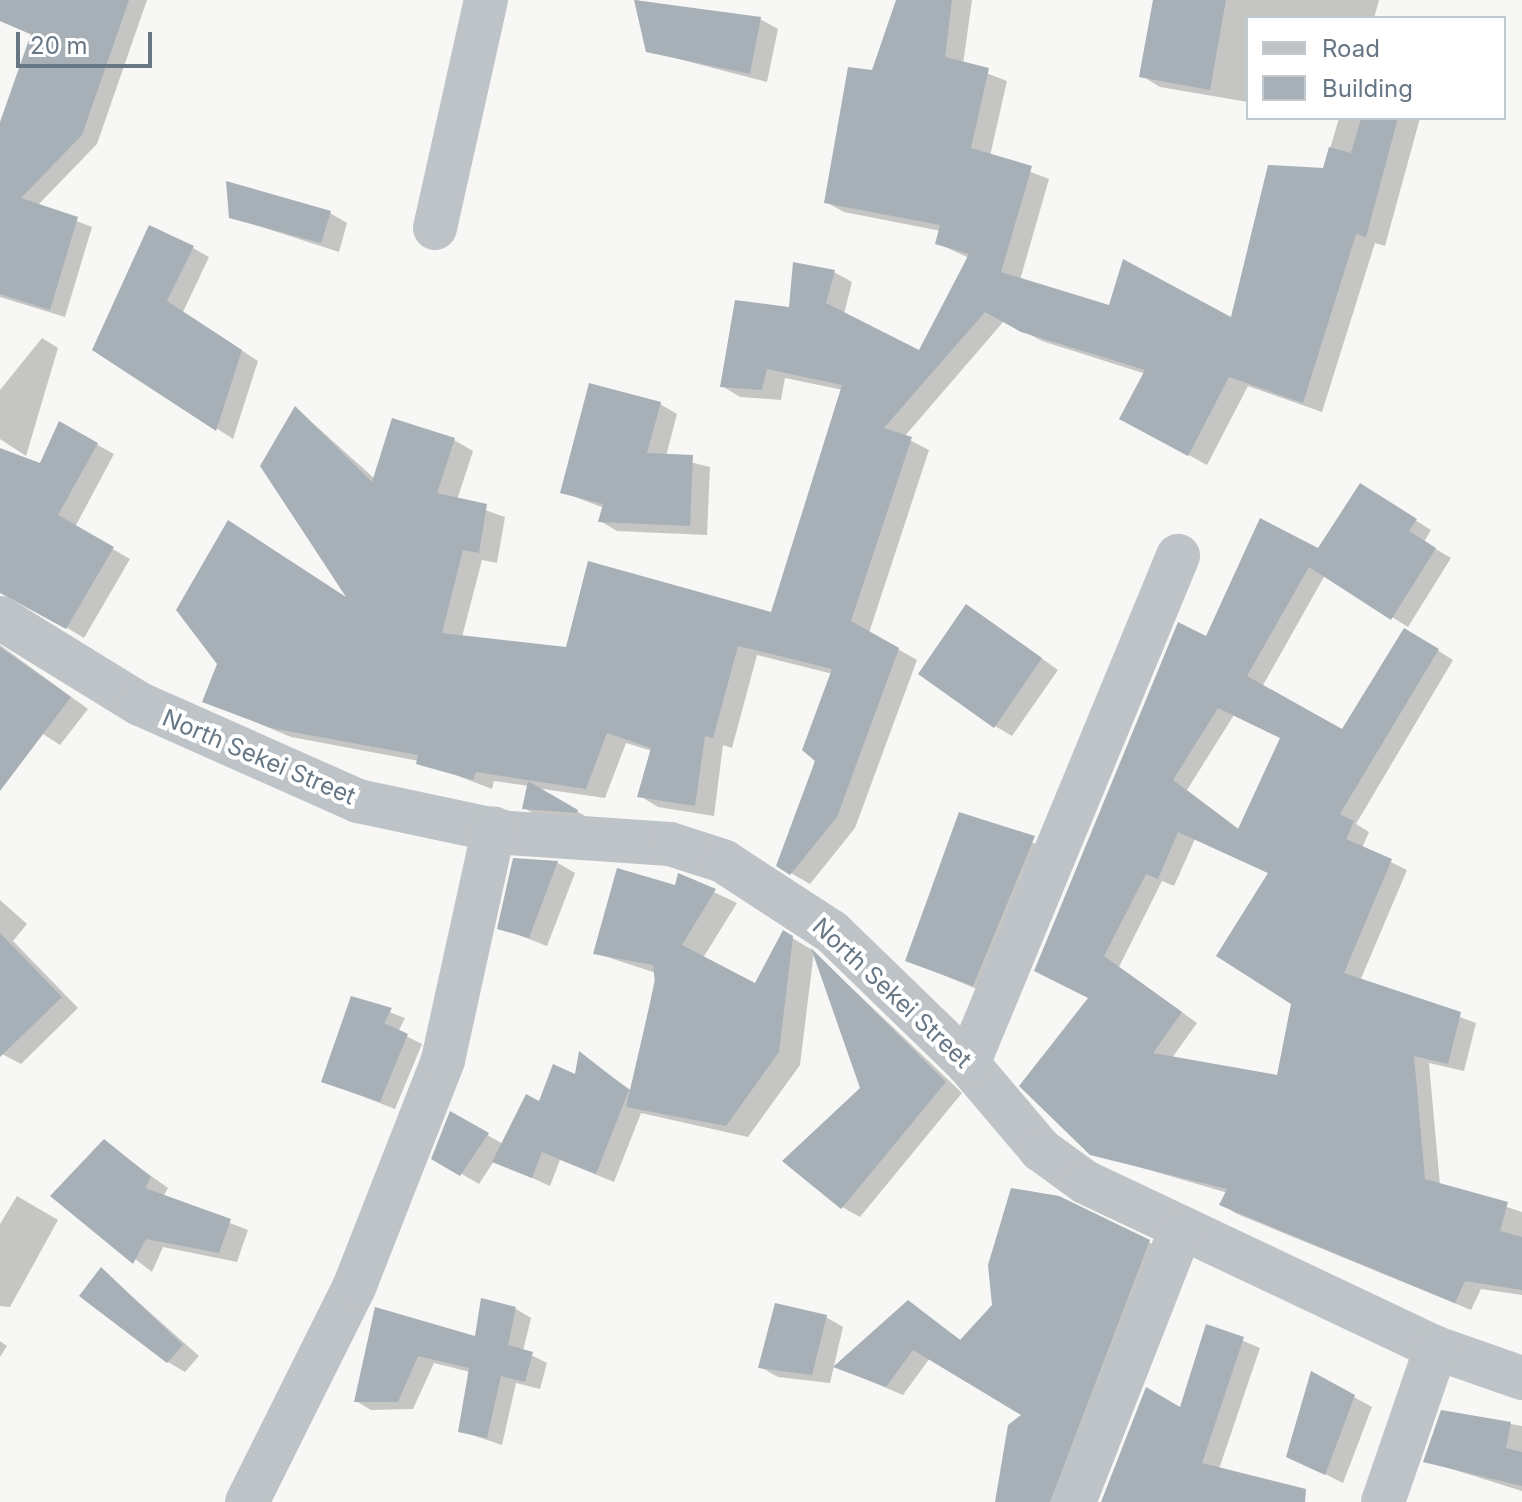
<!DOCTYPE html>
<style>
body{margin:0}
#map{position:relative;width:1522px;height:1502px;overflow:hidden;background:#f7f7f5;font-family:Inter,sans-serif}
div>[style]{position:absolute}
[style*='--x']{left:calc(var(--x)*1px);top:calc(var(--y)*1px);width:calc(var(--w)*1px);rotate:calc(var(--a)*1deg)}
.shadow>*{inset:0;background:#0003}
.building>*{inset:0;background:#a7b0b6}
.street>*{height:44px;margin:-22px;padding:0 22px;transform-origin:22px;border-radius:22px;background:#bec3c7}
span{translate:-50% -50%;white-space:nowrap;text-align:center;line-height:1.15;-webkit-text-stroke:8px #fff;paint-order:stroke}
.street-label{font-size:24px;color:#677785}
.legend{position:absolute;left:1246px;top:16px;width:260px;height:104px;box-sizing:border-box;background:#fff;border:2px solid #c2c9ce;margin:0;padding:10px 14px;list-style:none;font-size:24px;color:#677785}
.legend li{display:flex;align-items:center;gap:16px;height:40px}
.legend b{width:40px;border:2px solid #c2c9ce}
.scale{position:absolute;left:16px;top:32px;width:136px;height:36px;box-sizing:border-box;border:4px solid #677785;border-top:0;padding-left:10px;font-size:24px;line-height:28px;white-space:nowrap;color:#677785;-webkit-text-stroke:6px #fff;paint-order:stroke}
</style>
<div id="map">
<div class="shadow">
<i style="clip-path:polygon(0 0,147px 0,97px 144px,37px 206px,92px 227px,65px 317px,0 297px,0 129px,32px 35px,0 21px)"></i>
<i style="clip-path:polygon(636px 0,760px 19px,778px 29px,767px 82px,648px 51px)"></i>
<i style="clip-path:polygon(898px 0,972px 0,963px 64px,1007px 81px,990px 156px,1049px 179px,1020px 280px,1110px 308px,1233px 320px,1324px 170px,1339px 118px,1420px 118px,1385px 246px,1375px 243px,1322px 412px,1248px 386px,1207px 465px,1141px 429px,1146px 374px,1042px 341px,1004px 321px,904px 437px,929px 450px,869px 633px,917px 660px,855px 828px,810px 884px,791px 873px,833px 674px,757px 655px,732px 748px,723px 745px,714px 816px,658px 807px,640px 796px,652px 751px,626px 743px,605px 798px,536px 788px,601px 825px,548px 822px,524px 808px,529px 786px,494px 781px,492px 789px,419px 761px,291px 737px,205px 701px,351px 602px,296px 408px,375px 479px,454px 440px,473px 451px,457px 500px,505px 517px,497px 563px,482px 560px,462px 637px,568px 650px,773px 614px,843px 390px,785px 378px,781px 400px,740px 397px,722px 386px,834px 272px,852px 282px,844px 314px,920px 352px,969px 258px,937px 243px,941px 231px,844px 212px,826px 202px)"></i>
<i style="clip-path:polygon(1155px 0,1379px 0,1374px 18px,1248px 18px,1248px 102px,1160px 87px,1142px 76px)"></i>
<i style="clip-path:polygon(330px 213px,347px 223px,339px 252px,231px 217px)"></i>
<i style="clip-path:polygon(193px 248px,209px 257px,183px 312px,258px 361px,233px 439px,95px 349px)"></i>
<i style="clip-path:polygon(42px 338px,58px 348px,26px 456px,0 439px,0 390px)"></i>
<i style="clip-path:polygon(660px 404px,677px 414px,666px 456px,710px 467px,707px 535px,617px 531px,600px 521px,604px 508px,562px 492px)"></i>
<i style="clip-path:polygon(60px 424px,114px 454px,75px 527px,130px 559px,84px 638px,0 588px,0 470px,41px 465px)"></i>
<i style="clip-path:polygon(evenodd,1376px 495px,1431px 530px,1424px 542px,1451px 558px,1408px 627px,1325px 575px,1262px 687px,1343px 732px,1421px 640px,1453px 660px,1356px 824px,1369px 832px,1362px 848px,1407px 870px,1360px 981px,1476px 1023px,1464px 1071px,1429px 1063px,1440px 1185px,1522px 1212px,1522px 1295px,1481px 1289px,1471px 1310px,1237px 1214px,1222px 1205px,1228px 1193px,1091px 1153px,1090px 998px,1207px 638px,1319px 551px,1376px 495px,1234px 715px,1282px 738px,1240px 830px,1187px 790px,1234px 715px,1376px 495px,1195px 839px,1270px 874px,1294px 1003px,1278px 1077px,1172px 1058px,1197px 1023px,1119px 967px,1162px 881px,1174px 886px,1195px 839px)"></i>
<i style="clip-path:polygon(984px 617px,1058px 670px,1012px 736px,995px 726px)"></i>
<i style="clip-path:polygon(0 645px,88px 709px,60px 745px,0 706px)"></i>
<i style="clip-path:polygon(960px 815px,1060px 853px,1000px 999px,908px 960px)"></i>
<i style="clip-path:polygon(515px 860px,558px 863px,575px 873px,547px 946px,500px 928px)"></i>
<i style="clip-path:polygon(680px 876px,737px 903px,703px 958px,756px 986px,784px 933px,814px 951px,800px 1065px,748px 1137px,641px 1113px,614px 1182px,560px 1160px,550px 1186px,494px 1161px,479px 1184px,434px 1158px,451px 1114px,503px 1144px,576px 1077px,580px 1054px,632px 1091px,656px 973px,595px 953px,676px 887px)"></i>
<i style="clip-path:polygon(0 900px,27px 924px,13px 941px,78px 1008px,21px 1064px,0 1053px)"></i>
<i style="clip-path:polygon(815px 953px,962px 1093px,860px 1217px,842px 1207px,862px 1088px)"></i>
<i style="clip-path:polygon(353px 998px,405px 1018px,398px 1032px,422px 1044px,395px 1109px,323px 1081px)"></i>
<i style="clip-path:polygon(104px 1142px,168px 1188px,163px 1197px,248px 1230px,237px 1262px,163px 1247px,152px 1272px,53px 1196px)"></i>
<i style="clip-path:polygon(17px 1196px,58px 1220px,10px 1307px,0 1306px,0 1224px)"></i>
<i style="clip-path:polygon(1149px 1242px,1165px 1251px,1067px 1502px,997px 1502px,1024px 1415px,930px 1358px,903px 1395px,837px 1367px,908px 1303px,962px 1341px)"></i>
<i style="clip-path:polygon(102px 1270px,199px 1356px,185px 1372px,168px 1362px)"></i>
<i style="clip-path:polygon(516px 1309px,531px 1318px,523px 1351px,547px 1363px,540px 1389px,516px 1383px,502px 1445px,460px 1431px,470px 1372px,434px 1363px,413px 1409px,371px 1410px,356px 1401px,377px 1310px,476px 1338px)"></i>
<i style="clip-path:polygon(826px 1317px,843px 1327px,830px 1383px,778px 1377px,760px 1367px)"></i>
<i style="clip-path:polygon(1208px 1326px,1260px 1348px,1219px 1469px,1246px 1502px,1103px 1502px,1181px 1410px)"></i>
<i style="clip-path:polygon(0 1341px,7px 1346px,0 1357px)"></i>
<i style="clip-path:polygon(1312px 1374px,1372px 1407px,1343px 1483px,1289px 1456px)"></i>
<i style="clip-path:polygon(1443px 1412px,1522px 1426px,1522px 1491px,1426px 1461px)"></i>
</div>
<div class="building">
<i style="clip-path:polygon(0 0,129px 0,82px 135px,21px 198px,78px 217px,50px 310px,0 294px,0 122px,31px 34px,0 21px)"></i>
<i style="clip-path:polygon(634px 0,761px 17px,750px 74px,646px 52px)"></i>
<i style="clip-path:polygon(896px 0,952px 0,945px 57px,989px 68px,971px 148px,1032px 166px,1001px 272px,1109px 305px,1123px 259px,1231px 317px,1268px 165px,1323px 168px,1329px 147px,1351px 153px,1361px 118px,1398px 118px,1366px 237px,1356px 234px,1303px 403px,1229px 377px,1188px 456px,1119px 419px,1145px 370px,1021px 332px,985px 312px,884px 428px,912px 437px,851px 621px,899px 648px,837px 817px,790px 875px,776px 866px,815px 761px,802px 750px,832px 669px,738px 646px,713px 738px,705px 736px,695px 806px,637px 797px,651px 748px,607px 733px,586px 789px,476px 772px,473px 780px,416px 764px,418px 755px,271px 728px,202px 702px,217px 664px,176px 610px,228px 520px,346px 597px,260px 466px,295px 406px,372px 482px,392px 418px,455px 438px,437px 493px,487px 504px,479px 553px,463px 550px,442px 633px,566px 647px,588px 561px,771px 612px,842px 385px,767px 369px,762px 390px,720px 387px,735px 300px,789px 307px,793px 262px,835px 270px,826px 303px,919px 350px,969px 254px,935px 244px,940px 225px,824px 203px,848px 67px,872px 70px)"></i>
<i style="clip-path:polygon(1153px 0,1226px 0,1210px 90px,1139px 77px)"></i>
<i style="clip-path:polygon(226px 181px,331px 211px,321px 243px,229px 218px)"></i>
<i style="clip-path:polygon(149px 225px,194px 246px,167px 301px,242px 350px,216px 431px,92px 350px)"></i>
<i style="clip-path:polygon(589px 383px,661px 402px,647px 453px,693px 455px,690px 526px,598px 522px,603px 504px,560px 493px)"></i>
<i style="clip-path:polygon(59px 421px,98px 443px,58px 515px,114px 547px,66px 629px,0 593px,0 448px,40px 463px)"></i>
<i style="clip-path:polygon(evenodd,1360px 483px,1417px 519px,1409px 531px,1436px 548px,1391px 620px,1309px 567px,1247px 676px,1342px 729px,1404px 628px,1439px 649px,1340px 814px,1354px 821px,1346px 839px,1392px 859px,1344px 973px,1461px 1012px,1448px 1064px,1414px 1056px,1425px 1179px,1508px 1202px,1500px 1231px,1522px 1237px,1522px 1290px,1465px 1281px,1455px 1303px,1219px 1205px,1227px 1189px,1090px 1155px,1019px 1086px,1088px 998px,1034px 971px,1178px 622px,1206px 636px,1260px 518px,1318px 548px,1360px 483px,1218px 708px,1280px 738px,1238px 829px,1173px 780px,1218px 708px,1360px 483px,1178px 832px,1268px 873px,1216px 956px,1291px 1004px,1277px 1075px,1153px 1053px,1182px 1012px,1104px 956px,1146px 874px,1158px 879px,1178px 832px)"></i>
<i style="clip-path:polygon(966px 604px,1042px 658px,994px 728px,918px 674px)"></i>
<i style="clip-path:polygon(0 647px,71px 697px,0 791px)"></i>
<i style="clip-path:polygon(528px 781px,578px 810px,577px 813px,522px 809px)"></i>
<i style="clip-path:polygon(959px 812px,1035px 836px,973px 986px,905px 961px)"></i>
<i style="clip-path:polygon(513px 858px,558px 861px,529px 938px,497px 929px)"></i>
<i style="clip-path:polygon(617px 868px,675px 885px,678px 873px,716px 889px,682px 945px,755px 983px,783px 930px,793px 936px,779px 1052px,726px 1126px,626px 1107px,655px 982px,653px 965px,593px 954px)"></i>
<i style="clip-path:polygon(0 933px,62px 997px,0 1057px)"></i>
<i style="clip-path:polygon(811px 948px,946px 1082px,841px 1209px,782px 1161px,860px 1088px)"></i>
<i style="clip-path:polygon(351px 996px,392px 1008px,384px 1023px,408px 1034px,380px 1102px,321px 1082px)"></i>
<i style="clip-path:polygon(579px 1051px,629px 1090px,596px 1174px,542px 1152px,532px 1178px,492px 1162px,526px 1094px,539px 1101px,553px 1064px,575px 1074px)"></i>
<i style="clip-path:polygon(450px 1111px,489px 1133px,460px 1176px,431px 1159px)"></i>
<i style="clip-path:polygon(104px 1139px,151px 1177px,145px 1188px,231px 1219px,219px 1253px,146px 1239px,133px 1264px,50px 1196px)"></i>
<i style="clip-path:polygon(1011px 1188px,1059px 1196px,1150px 1240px,1050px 1502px,995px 1502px,1008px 1425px,1021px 1415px,913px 1350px,886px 1387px,833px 1367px,908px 1300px,960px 1340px,992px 1305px,988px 1265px)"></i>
<i style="clip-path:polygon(101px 1267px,183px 1345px,167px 1363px,79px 1296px)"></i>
<i style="clip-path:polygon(481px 1298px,516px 1307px,508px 1345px,533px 1352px,525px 1382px,501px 1376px,487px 1438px,458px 1432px,469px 1368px,418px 1356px,398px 1402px,354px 1402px,375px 1307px,475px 1336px)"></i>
<i style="clip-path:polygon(775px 1303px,827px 1315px,812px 1375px,758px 1368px)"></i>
<i style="clip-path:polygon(1206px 1324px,1244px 1337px,1202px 1463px,1306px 1489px,1305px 1502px,1101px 1502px,1146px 1387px,1180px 1407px)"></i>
<i style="clip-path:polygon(1311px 1371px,1355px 1395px,1325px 1475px,1286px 1457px)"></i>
<i style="clip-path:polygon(1441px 1410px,1511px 1422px,1506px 1448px,1522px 1452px,1522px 1486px,1423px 1462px)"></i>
</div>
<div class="street">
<i style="--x:435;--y:228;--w:234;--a:-77.4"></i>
<i style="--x:0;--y:618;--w:164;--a:31.6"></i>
<i style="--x:140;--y:704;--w:239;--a:24"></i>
<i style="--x:358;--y:801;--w:154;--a:12"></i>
<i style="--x:509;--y:833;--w:161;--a:3.9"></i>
<i style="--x:670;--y:844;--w:56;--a:17.8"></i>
<i style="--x:723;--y:861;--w:130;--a:33.1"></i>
<i style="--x:832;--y:932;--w:190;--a:44.1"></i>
<i style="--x:968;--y:1064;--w:113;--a:49.7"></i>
<i style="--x:1041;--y:1150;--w:54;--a:36"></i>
<i style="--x:1085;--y:1182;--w:388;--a:25.3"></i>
<i style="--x:1436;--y:1348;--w:91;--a:19.2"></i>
<i style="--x:968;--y:1064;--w:550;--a:-67.54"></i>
<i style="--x:247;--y:1502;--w:242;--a:-63.5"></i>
<i style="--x:355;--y:1285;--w:242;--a:-68.6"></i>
<i style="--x:443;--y:1060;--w:237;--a:-77.6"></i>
<i style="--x:1074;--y:1502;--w:291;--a:-68.6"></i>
<i style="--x:1383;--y:1502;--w:163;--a:-71"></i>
</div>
<div class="street-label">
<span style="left:259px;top:757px;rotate:23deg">North Sekei Street</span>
<span style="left:892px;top:993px;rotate:43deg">North Sekei Street</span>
</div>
<ul class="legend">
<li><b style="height:10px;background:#bec3c7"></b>Road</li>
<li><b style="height:22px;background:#a7b0b6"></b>Building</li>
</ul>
<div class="scale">20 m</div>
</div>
